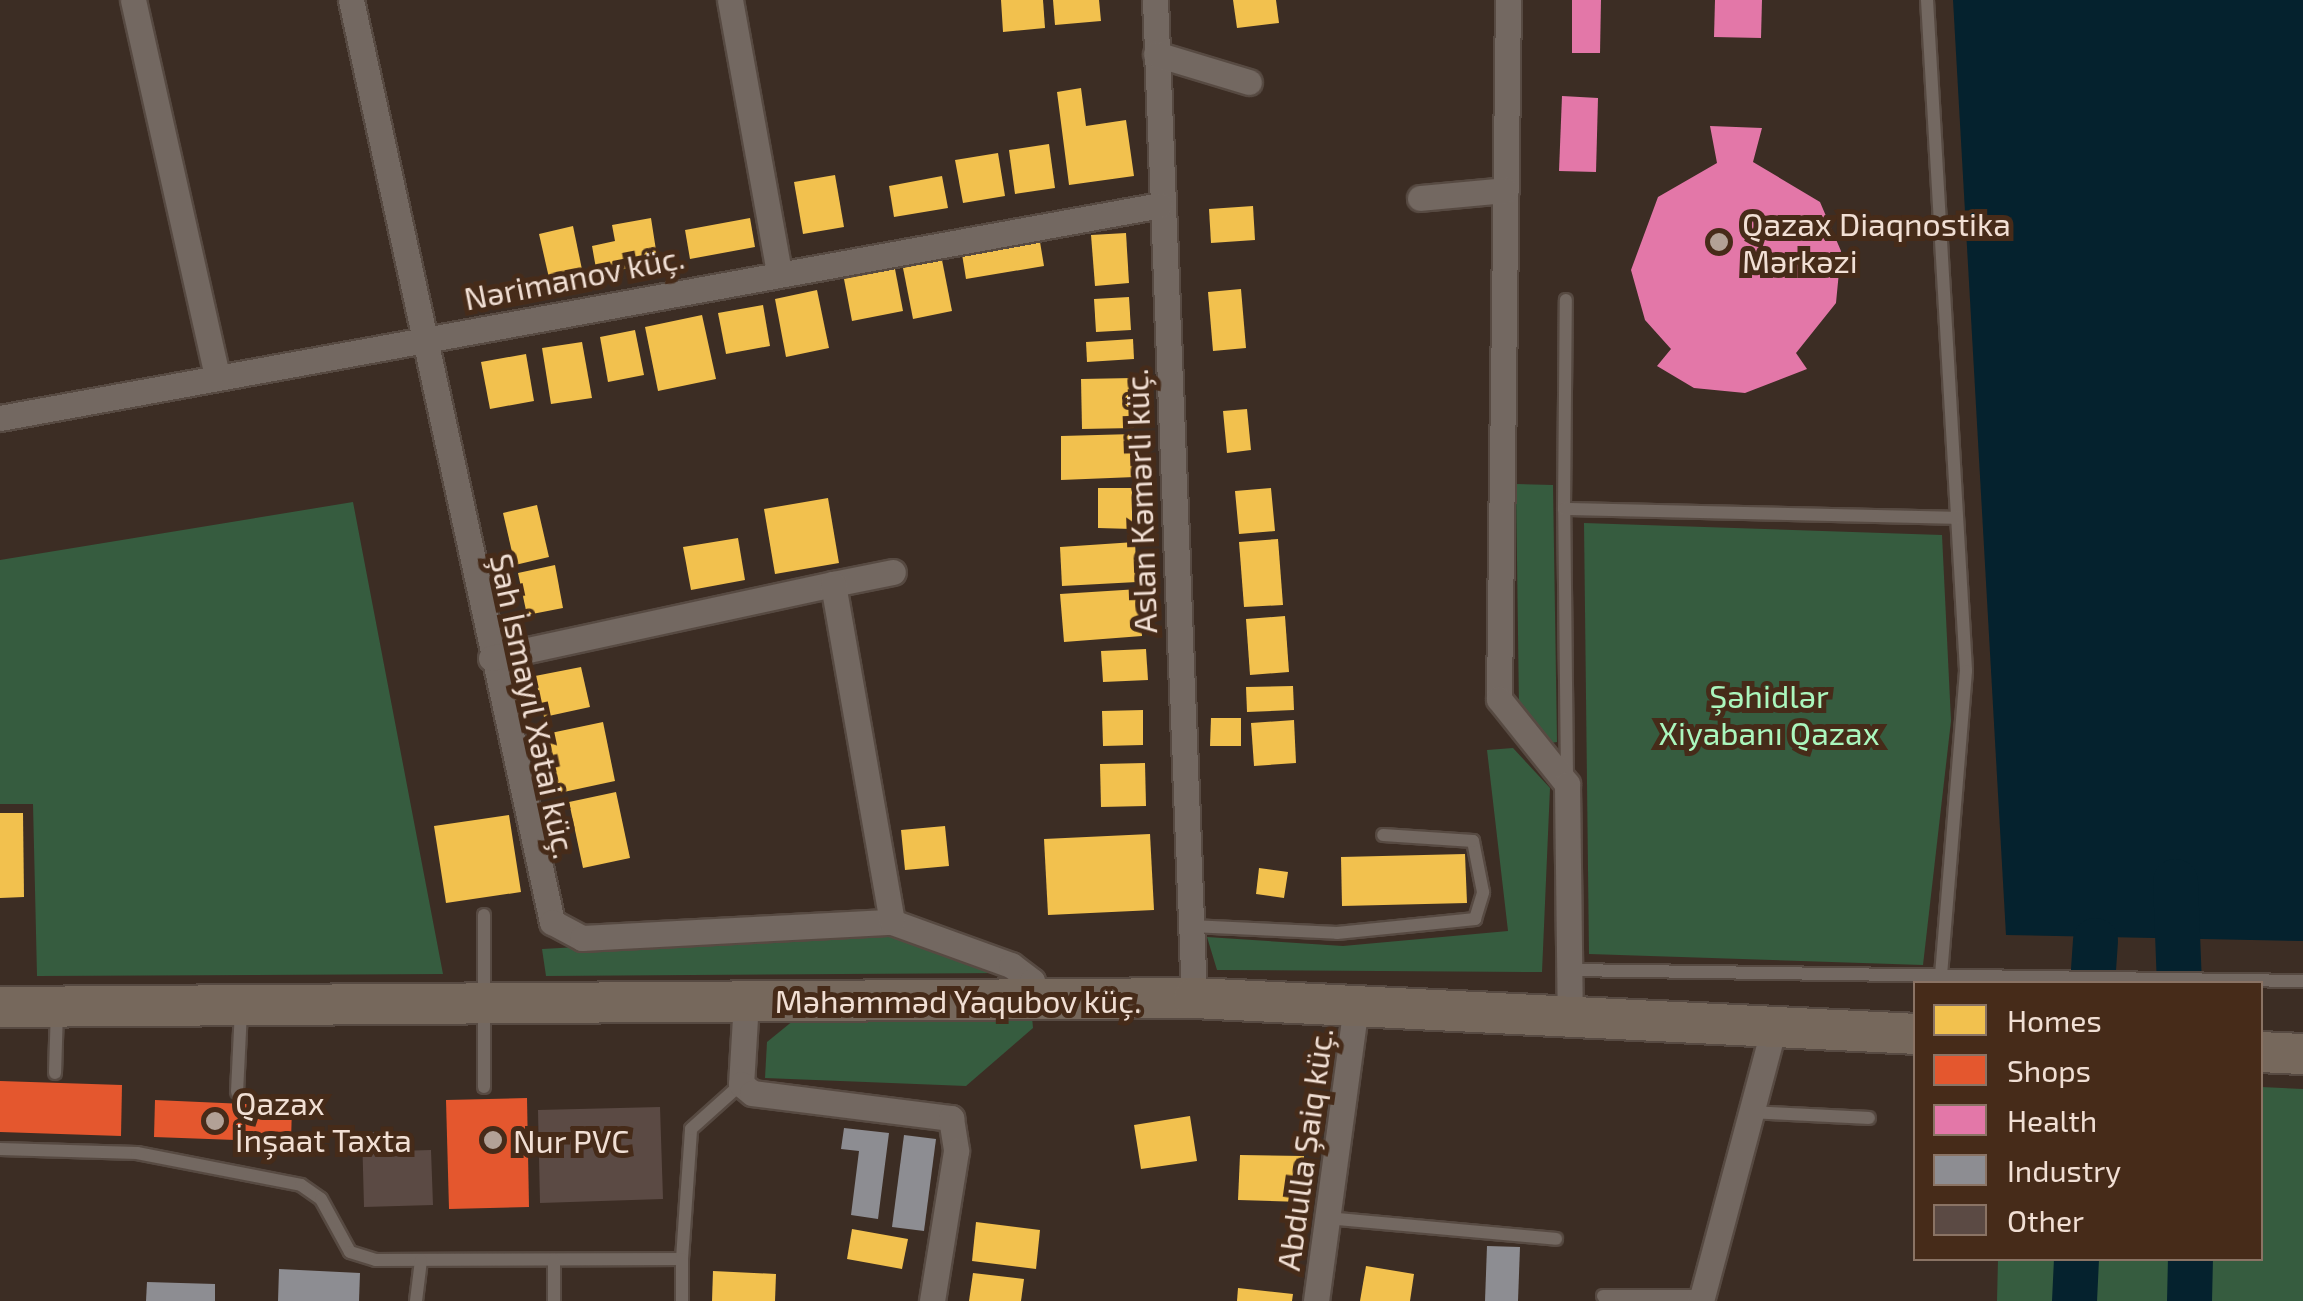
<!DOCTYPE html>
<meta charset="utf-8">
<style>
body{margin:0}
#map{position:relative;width:2303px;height:1301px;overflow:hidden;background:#3c2d24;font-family:"Exo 2",sans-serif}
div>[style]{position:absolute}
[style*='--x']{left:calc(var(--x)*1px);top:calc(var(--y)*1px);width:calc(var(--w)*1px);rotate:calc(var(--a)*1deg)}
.green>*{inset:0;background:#365c3f}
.water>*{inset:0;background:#05222e}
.homes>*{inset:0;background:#f2c14e}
.shops>*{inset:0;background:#e4572e}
.health>*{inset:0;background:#e377a8}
.industry>*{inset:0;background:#8d8d92}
.river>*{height:45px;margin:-22.5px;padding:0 22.5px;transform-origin:22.5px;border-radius:22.5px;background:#05222e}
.building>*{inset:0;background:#5b4a44}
.roads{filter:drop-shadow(2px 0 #574a42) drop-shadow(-2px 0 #574a42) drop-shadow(0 2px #574a42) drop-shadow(0 -2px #574a42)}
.lane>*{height:12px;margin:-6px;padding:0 6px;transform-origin:6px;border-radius:6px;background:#736861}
.street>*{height:25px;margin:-12.5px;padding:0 12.5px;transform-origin:12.5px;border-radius:12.5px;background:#736861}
.primary>*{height:40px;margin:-20px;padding:0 20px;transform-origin:20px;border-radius:20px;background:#76685c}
.dots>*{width:28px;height:28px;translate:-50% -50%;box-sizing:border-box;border:5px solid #462b19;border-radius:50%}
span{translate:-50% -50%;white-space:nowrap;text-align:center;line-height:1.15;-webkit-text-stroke:10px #462b19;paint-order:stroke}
.poi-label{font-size:32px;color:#f1dfd4}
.left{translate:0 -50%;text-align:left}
.street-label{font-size:32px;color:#f1dfd4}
.park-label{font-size:32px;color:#aaf6bd}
.legend{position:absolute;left:1913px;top:981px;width:350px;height:280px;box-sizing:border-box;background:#462b19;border:2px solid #8a7364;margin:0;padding:12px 18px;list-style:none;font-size:30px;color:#f1dfd4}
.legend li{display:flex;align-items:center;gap:20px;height:50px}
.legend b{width:50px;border:2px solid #8a7364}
</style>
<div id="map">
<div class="green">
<i style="clip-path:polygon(1516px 484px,1553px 485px,1557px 742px,1545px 744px,1519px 707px)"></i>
<i style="clip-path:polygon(353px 502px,443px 974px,37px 976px,33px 804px,0 804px,0 560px)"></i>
<i style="clip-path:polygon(1584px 523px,1942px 535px,1951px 721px,1923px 965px,1589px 954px)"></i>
<i style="clip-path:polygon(1513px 748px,1550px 788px,1542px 972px,1217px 970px,1207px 937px,1343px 946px,1508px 931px,1487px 750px)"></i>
<i style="clip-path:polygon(887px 930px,1006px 973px,546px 976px,542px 949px)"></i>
<i style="clip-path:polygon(1032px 1017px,1033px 1028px,966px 1086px,765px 1078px,767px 1042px,794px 1020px)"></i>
<i style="clip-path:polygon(2261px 1087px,2303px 1089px,2303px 1301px,1997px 1301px,1998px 1259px,2260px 1258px)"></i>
</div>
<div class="water">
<i style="clip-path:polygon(1953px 0,2303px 0,2303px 941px,2006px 935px)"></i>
</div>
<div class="homes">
<i style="clip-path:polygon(1001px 0,1043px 0,1045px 28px,1003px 32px)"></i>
<i style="clip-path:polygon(1053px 0,1099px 0,1101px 21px,1055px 25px)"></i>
<i style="clip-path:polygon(1233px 0,1276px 0,1279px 23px,1237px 28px)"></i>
<i style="clip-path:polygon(1081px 88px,1086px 126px,1126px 120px,1134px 176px,1069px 185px,1057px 92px)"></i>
<i style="clip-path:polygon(1049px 144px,1055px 188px,1015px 194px,1009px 150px)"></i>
<i style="clip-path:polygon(998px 153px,1005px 196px,963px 203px,955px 160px)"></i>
<i style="clip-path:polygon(835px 175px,844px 227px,803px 234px,794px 182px)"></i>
<i style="clip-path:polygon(942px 176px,948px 208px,894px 217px,889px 186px)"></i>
<i style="clip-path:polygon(1253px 206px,1255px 240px,1211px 243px,1209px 209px)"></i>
<i style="clip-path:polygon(651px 218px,658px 263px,597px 274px,592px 246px,615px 241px,612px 225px)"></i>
<i style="clip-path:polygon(750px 218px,755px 247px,690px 259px,685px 230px)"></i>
<i style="clip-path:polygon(573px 226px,585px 284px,552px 291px,539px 234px)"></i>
<i style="clip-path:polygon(1126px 233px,1129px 283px,1095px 286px,1091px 235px)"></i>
<i style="clip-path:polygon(1040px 242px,1044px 266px,966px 279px,962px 254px)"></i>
<i style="clip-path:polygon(942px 260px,952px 311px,913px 319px,903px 268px)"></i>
<i style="clip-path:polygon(895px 269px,903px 311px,852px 321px,844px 279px)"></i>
<i style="clip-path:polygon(1241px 289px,1246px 348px,1213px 351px,1208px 292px)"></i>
<i style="clip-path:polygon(817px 290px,829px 348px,786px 357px,775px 299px)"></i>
<i style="clip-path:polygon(1129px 297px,1131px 330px,1096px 332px,1094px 299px)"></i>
<i style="clip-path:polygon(763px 305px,770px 346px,726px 354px,718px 313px)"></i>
<i style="clip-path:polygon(702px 315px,716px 379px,658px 391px,645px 327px)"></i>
<i style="clip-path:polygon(635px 330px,644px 375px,608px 382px,600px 337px)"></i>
<i style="clip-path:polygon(1133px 339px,1134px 359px,1087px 362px,1086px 342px)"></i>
<i style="clip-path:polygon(582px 342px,592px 398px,551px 404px,542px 348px)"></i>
<i style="clip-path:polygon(526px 354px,534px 401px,490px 409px,481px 362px)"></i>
<i style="clip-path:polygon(1133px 378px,1134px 428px,1082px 429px,1081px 379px)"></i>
<i style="clip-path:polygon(1247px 409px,1251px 450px,1227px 453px,1223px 411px)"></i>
<i style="clip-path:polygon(1134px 434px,1135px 477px,1061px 480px,1061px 436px)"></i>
<i style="clip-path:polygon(1098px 488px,1132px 488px,1132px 529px,1098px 528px)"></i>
<i style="clip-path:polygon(1271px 488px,1275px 531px,1239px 534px,1235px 491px)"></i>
<i style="clip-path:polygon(828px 498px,839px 563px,775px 574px,764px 509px)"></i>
<i style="clip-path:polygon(537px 505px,549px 557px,515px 565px,503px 513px)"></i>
<i style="clip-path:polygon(738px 538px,745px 580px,691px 590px,683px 547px)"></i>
<i style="clip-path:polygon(1278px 539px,1283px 605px,1244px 607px,1239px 542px)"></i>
<i style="clip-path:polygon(1135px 542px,1137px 582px,1062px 586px,1060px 547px)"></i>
<i style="clip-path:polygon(555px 565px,563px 608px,527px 615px,518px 573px)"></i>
<i style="clip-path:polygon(1139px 589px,1142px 636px,1064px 642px,1060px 594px)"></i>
<i style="clip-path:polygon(1285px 616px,1289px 672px,1250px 675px,1246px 619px)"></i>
<i style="clip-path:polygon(1146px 649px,1148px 680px,1103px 682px,1101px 651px)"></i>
<i style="clip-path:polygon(581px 667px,590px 707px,544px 717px,535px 676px)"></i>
<i style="clip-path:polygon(1293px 686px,1294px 710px,1247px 712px,1246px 687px)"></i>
<i style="clip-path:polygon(1143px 710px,1143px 745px,1103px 746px,1102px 711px)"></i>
<i style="clip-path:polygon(1211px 718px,1241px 718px,1241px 746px,1210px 746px)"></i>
<i style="clip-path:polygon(1294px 720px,1296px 763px,1254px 766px,1251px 723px)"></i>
<i style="clip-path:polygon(603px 722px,615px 781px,559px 793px,546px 734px)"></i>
<i style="clip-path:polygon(1145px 763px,1146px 806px,1101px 807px,1100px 764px)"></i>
<i style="clip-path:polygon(616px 792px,630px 858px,583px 868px,569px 802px)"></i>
<i style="clip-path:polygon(0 813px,23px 813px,24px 897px,0 898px)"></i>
<i style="clip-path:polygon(509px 815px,521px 892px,446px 903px,434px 826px)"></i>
<i style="clip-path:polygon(945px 826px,949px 866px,905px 870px,901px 830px)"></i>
<i style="clip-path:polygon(1150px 834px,1154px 910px,1048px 915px,1044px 839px)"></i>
<i style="clip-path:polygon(1465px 854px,1467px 903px,1342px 906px,1341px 857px)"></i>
<i style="clip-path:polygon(1259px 868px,1288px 872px,1284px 898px,1256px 894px)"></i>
<i style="clip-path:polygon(1190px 1116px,1197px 1161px,1141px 1169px,1134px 1125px)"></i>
<i style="clip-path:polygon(1240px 1155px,1304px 1156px,1302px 1202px,1238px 1200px)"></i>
<i style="clip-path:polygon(976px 1222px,1040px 1230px,1036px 1269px,972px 1261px)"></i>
<i style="clip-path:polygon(852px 1229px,908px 1239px,902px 1269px,847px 1259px)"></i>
<i style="clip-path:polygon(1366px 1266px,1414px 1274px,1410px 1301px,1360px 1301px)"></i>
<i style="clip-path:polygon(713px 1271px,776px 1274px,775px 1301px,712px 1301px)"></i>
<i style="clip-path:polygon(973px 1273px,1024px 1279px,1021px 1301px,969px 1301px)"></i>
<i style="clip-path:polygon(1238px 1288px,1293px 1294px,1292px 1301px,1237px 1301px)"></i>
</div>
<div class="shops">
<i style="clip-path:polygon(0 1081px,122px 1085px,121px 1136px,0 1132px)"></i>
<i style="clip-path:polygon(527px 1098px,529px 1207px,449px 1209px,446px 1100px)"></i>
<i style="clip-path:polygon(155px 1100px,292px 1106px,291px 1142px,154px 1137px)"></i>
</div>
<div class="health">
<i style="clip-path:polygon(1572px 0,1601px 0,1600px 53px,1572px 53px)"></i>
<i style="clip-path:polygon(1715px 0,1762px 0,1761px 38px,1714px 37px)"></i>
<i style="clip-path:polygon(1562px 96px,1598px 98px,1596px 172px,1559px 171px)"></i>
<i style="clip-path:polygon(1710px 126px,1762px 128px,1753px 162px,1820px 202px,1841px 251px,1836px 303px,1796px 353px,1807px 369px,1745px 393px,1694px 388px,1657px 366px,1671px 349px,1645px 320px,1631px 270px,1658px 197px,1717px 163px)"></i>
</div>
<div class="industry">
<i style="clip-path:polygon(844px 1128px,889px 1133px,878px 1219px,851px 1215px,859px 1151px,841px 1149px)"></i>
<i style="clip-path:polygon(904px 1135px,936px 1139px,924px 1231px,892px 1227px)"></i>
<i style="clip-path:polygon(1487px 1246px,1520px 1247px,1518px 1301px,1485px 1301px)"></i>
<i style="clip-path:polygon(279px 1269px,360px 1273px,359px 1301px,278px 1301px)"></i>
<i style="clip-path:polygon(147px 1282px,215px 1284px,215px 1301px,146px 1301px)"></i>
</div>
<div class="river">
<i style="--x:2175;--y:881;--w:103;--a:87.8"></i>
<i style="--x:2092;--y:984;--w:44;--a:-86.1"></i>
<i style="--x:2074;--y:1301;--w:43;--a:-87.3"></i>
<i style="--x:2189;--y:1301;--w:43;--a:-88.7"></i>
</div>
<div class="building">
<i style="clip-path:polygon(660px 1107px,663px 1199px,540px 1203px,538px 1110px)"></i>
<i style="clip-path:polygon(362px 1132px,396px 1132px,396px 1151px,431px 1150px,433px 1205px,364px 1207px)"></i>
</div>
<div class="roads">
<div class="lane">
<i style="--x:1927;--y:0;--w:672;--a:86.67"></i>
<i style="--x:1966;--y:671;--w:308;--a:94.7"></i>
<i style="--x:1564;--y:509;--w:209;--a:-89.5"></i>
<i style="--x:1567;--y:777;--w:268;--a:-90.6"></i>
<i style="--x:1564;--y:509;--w:393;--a:1.3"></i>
<i style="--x:484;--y:915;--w:172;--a:90"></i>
<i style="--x:1191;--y:926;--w:146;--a:2.7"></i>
<i style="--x:1337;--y:933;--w:139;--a:-5.8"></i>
<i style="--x:1475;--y:919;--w:28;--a:-73"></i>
<i style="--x:1483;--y:892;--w:52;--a:-101.1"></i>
<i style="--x:1473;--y:841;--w:90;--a:-176.2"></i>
<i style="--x:1569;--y:970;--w:734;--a:0.86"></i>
<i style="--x:55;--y:1073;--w:64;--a:-88.2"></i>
<i style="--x:237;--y:1092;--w:83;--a:-87.2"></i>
<i style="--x:1750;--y:1112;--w:119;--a:2.9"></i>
<i style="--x:0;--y:1149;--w:137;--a:1.7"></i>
<i style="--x:137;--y:1153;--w:167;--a:11"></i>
<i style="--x:301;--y:1185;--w:24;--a:35"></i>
<i style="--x:321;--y:1199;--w:60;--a:61.3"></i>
<i style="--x:350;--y:1252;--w:27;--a:17"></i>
<i style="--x:376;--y:1260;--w:306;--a:-0.2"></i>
<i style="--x:682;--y:1259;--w:130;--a:-86"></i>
<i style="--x:691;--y:1129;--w:67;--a:-42"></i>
<i style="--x:1327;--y:1218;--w:230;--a:5.2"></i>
<i style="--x:1603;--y:1296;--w:99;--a:0"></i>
<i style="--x:416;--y:1301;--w:41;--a:-83"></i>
<i style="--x:554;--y:1301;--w:41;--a:-90"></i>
<i style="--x:682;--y:1301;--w:42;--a:-90"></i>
</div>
<div class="street">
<i style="--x:133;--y:0;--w:386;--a:77.4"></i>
<i style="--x:351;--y:0;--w:944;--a:77.7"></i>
<i style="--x:552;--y:922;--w:34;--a:28"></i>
<i style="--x:582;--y:938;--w:310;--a:-3"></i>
<i style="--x:892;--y:922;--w:127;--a:19.9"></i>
<i style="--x:1011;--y:965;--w:26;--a:37"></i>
<i style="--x:1032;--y:981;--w:16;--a:86"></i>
<i style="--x:730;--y:0;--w:276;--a:79.8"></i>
<i style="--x:1155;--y:0;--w:999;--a:87.76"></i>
<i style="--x:1508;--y:0;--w:699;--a:90.74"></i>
<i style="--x:1499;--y:699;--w:109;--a:51.3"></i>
<i style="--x:1567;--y:784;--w:232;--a:89.3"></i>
<i style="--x:1156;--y:54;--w:97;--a:16.8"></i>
<i style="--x:1420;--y:198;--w:86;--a:-5.3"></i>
<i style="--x:0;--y:418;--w:1179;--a:-10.4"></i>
<i style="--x:833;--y:584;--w:61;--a:-11.3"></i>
<i style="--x:491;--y:658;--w:350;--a:-12.2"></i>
<i style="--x:833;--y:584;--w:343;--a:80.1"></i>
<i style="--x:746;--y:1001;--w:83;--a:93.4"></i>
<i style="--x:741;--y:1084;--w:14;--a:39"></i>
<i style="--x:752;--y:1093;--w:201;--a:7.2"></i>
<i style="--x:951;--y:1118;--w:33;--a:81"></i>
<i style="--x:956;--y:1151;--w:152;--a:99.1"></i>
<i style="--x:1316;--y:1301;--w:299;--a:-82.3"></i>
<i style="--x:1701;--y:1301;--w:284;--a:-75.1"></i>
</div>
<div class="primary">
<i style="--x:0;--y:1007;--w:1194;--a:-0.43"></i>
<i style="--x:1194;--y:998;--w:723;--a:2.85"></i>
<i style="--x:2260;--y:1052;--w:43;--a:2.7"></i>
</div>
</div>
<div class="dots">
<i style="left:1719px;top:242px;background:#b2a196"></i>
<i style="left:215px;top:1121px;background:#b2a196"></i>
<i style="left:493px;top:1140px;background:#b2a196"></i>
</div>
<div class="poi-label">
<span class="left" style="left:1742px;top:242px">Qazax Diaqnostika<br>Mərkəzi</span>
<span class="left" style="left:235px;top:1121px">Qazax<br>İnşaat Taxta</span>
<span class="left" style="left:513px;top:1140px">Nur PVC</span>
</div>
<div class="street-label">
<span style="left:574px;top:277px;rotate:-11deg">Nərimanov küç.</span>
<span style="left:1140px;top:501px;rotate:-92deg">Aslan Kəmərli küç.</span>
<span style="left:534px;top:706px;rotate:78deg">Şah İsmayıl Xətai küç.</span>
<span style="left:958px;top:1000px">Məhəmməd Yaqubov küç.</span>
<span style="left:1304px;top:1149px;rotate:-82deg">Abdulla Şaiq küç.</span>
</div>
<div class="park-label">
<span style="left:1769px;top:714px">Şəhidlər<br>Xiyabanı Qazax</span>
</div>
<ul class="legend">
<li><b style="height:28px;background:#f2c14e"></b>Homes</li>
<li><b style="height:28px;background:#e4572e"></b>Shops</li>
<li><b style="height:28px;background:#e377a8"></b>Health</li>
<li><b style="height:28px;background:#8d8d92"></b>Industry</li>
<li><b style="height:28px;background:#5b4a44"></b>Other</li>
</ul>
</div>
